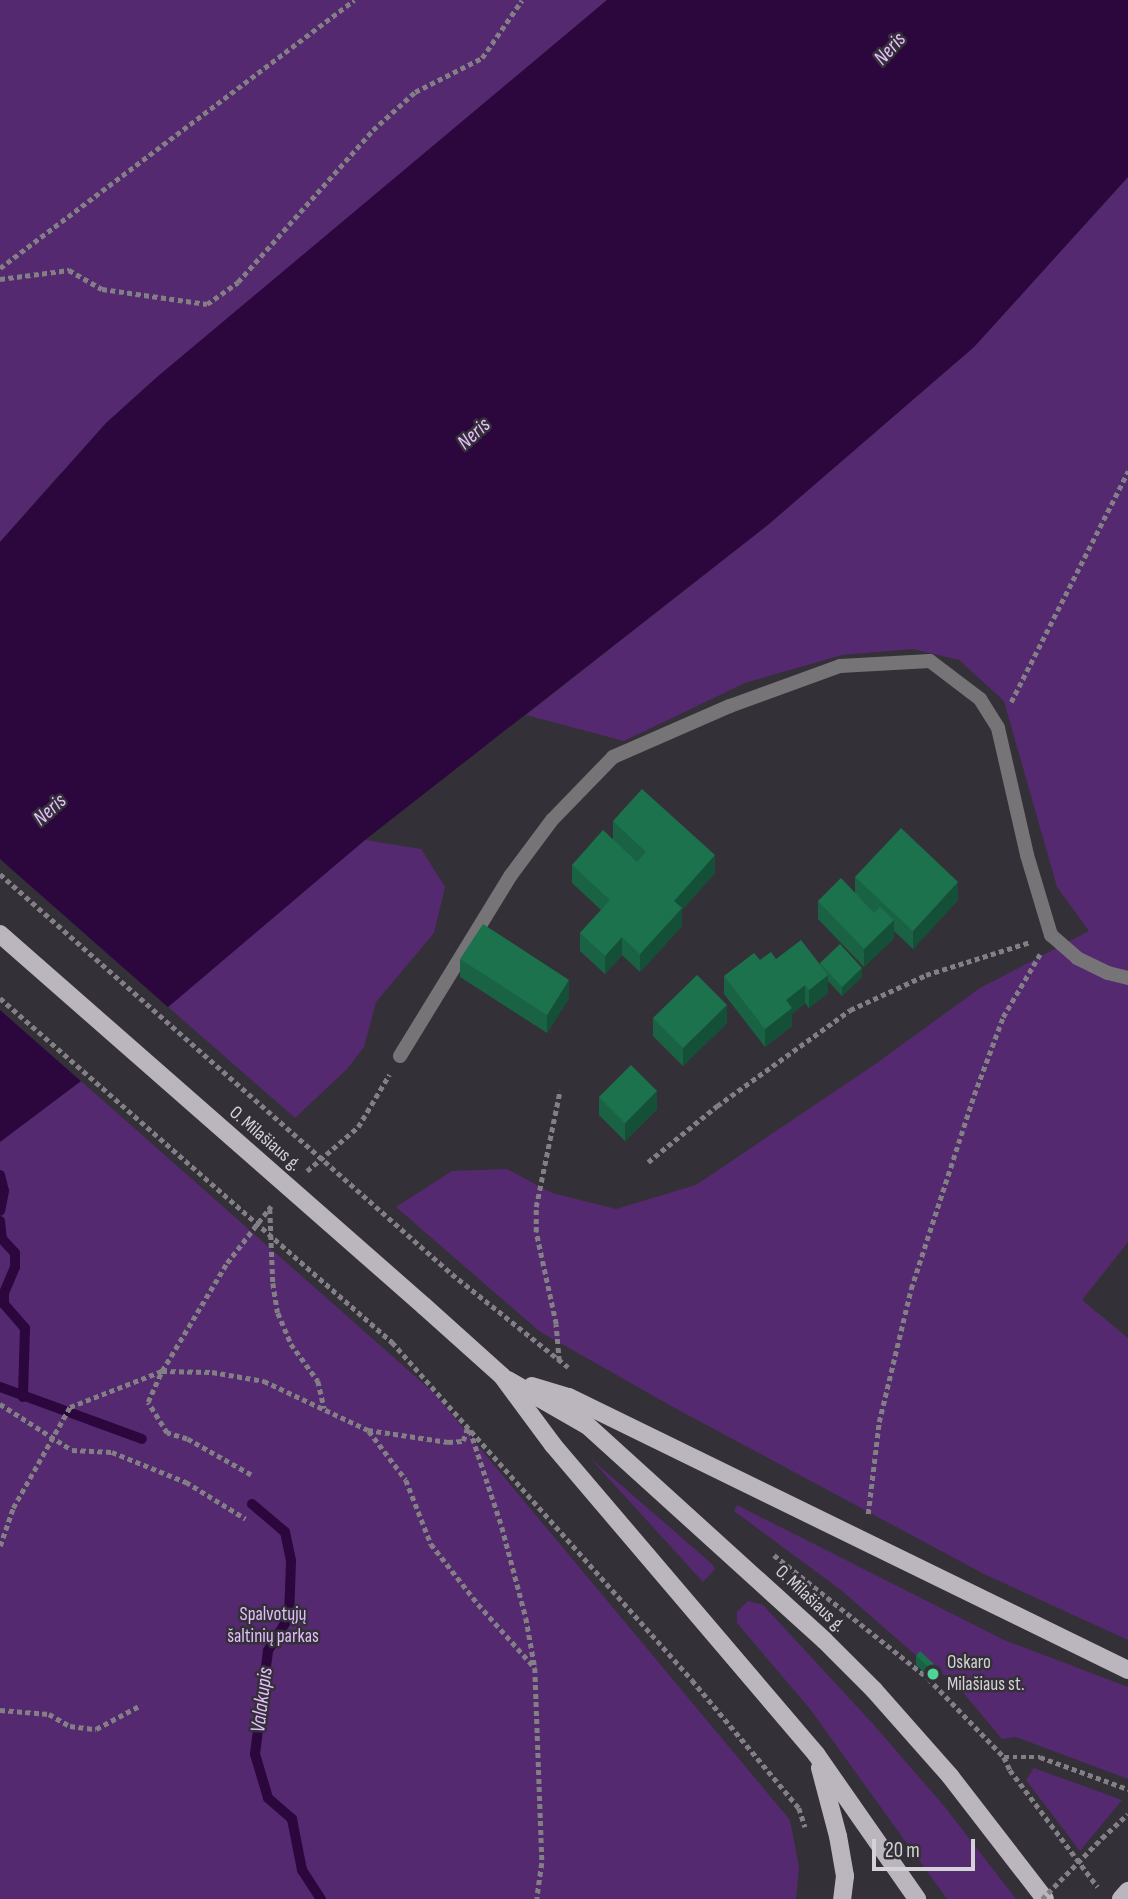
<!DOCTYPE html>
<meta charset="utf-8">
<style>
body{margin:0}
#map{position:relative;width:1128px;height:1899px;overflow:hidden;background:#343037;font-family:"Sofia Sans Condensed",sans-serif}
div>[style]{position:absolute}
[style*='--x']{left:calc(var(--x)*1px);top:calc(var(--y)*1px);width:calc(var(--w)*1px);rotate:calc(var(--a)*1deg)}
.green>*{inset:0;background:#55296f}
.water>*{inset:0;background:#2b073e}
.pier>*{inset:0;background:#343037}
.stream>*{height:10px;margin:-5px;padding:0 5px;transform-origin:5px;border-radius:5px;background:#2b073e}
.path>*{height:4.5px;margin-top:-2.25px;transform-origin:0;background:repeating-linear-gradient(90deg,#827f85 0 5px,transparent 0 8.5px)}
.minor>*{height:14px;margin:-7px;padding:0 7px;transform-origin:7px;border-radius:7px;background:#777478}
.primary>*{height:18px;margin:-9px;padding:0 9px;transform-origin:9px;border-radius:9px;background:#bbb6be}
.path-bridge>*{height:4.5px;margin-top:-2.25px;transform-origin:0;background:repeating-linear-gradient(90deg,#827f85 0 5px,transparent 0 8.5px)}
.primary-bridge>*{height:18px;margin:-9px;padding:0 9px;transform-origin:9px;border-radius:9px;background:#bbb6be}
.wall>*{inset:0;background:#196243}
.shaded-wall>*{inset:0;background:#145037}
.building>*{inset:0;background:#1d724e}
.dots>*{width:19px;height:19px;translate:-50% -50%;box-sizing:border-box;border:4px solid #343037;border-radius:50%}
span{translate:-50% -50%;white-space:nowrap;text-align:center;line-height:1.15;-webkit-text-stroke:5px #343037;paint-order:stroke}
.street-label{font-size:19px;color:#d4d2d6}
.park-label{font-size:19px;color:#e2befc}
.poi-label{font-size:19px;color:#d4d2d6}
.left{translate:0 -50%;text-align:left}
.water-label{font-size:21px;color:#e3bffc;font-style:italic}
.scale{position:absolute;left:872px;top:1839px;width:103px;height:32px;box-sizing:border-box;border:4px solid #d4d2d6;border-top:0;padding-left:9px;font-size:21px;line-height:24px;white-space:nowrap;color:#d4d2d6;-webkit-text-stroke:5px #343037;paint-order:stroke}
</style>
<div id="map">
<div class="green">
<i style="clip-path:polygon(0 0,607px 0,424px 154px,58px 476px,0 542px)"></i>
<i style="clip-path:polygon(1128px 177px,1128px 1242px,1082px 1300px,1128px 1338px,1128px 1640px,984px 1574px,673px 1407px,539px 1331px,396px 1207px,452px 1171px,507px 1169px,552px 1193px,616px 1209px,696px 1185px,874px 1065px,980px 988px,1089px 931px,1057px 887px,1004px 701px,959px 660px,913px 649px,842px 655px,745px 683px,624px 741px,526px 715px,769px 524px,974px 347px)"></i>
<i style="clip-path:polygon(365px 840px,421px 849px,445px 887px,434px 933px,376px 1002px,364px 1047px,347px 1069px,295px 1118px,166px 1005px)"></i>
<i style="clip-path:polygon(81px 1081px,434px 1393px,790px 1820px,799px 1867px,796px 1899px,0 1899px,0 1142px)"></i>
<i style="clip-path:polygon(590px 1458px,712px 1564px,715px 1569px,703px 1582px)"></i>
<i style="clip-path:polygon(737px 1505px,1004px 1640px,1128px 1687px,1128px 1779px,1016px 1737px,1002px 1739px,950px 1677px,935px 1672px,841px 1590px,734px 1511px)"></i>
<i style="clip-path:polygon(748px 1601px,763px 1605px,874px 1725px,944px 1806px,1016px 1899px,947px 1899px,810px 1709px,737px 1623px,737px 1612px)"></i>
<i style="clip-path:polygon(1034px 1768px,1122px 1800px,1080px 1851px,1026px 1780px)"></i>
</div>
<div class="water">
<i style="clip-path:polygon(607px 0,1128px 0,1128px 177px,974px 347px,769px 524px,365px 840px,81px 1081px,0 1142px,0 542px,106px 423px,157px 377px)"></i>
</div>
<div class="pier">
<i style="clip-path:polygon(0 859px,169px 1008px,83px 1083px,0 1010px)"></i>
</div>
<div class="stream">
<i style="--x:0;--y:1175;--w:16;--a:76"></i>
<i style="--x:4;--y:1191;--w:20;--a:101"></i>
<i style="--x:0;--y:1221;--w:18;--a:84"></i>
<i style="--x:2;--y:1239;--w:19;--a:47"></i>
<i style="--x:15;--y:1253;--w:14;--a:90"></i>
<i style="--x:15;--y:1267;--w:28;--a:113"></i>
<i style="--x:4;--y:1293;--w:11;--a:90"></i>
<i style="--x:4;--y:1304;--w:32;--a:49"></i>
<i style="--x:25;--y:1328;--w:69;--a:91.7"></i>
<i style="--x:0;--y:1387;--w:151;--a:20.1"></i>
<i style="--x:252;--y:1504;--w:43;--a:40.3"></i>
<i style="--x:285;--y:1532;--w:30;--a:78"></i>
<i style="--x:291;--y:1561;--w:56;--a:92"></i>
<i style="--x:289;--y:1617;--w:40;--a:122"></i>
<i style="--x:268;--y:1651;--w:104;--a:97.2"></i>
<i style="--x:255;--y:1754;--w:46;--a:73.5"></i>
<i style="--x:268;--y:1798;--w:32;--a:41"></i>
<i style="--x:292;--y:1819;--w:52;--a:78.9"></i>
<i style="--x:302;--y:1870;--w:35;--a:57"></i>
</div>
<div class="path">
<i style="--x:0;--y:268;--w:444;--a:-37.1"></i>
<i style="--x:0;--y:279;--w:70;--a:-7.4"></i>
<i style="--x:69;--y:270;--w:38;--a:30"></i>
<i style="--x:102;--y:289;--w:106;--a:8.1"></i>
<i style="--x:207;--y:304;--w:38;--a:-35"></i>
<i style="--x:238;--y:282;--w:203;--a:-48.4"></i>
<i style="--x:373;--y:130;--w:57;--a:-42.1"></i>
<i style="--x:415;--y:92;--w:75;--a:-26.9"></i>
<i style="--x:482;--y:58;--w:70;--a:-55.4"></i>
<i style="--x:1011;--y:702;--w:259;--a:-63.1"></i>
<i style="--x:648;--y:1162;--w:89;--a:-39.1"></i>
<i style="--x:717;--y:1106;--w:164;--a:-35.8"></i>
<i style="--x:850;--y:1010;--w:84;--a:-24.7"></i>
<i style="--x:926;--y:975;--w:109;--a:-17.6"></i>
<i style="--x:307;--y:1171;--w:67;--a:-40.8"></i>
<i style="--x:358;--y:1127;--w:61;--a:-59.2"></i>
<i style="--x:270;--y:1209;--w:74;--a:87.7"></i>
<i style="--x:273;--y:1283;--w:30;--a:81"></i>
<i style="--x:278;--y:1313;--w:34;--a:67"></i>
<i style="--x:291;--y:1344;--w:46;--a:53.9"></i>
<i style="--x:318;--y:1381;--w:28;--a:77"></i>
<i style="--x:452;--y:1274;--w:149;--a:38.7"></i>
<i style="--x:392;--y:1342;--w:452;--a:48.4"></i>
<i style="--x:692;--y:1680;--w:167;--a:50.1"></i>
<i style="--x:799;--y:1808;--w:20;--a:72"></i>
<i style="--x:559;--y:1361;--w:37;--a:-95"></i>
<i style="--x:556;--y:1324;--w:94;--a:-102.3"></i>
<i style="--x:536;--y:1232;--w:25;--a:-90"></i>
<i style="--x:536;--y:1207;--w:119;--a:-78.4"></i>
<i style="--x:0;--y:1404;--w:85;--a:32.6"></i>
<i style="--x:72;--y:1450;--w:40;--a:2.9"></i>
<i style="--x:112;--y:1452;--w:80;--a:22.1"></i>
<i style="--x:186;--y:1482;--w:70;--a:31.7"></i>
<i style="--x:470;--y:1430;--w:102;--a:71.7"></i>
<i style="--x:502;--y:1527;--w:94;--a:75.2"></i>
<i style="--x:526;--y:1618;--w:51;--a:79.8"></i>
<i style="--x:535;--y:1668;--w:195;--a:87.9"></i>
<i style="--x:542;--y:1863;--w:36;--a:98"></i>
<i style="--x:369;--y:1431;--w:61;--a:52.9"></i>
<i style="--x:406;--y:1480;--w:69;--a:68.7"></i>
<i style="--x:431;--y:1544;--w:76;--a:51.9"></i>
<i style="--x:478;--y:1604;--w:86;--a:48.3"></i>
<i style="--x:251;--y:1475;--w:73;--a:-150.6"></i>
<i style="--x:187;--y:1439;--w:21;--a:-163"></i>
<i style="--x:167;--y:1433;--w:36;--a:-122"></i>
<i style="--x:148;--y:1402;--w:34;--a:-66"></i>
<i style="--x:162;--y:1371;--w:126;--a:-59"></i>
<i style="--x:227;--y:1263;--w:72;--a:-52.3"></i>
<i style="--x:868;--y:1514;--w:93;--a:-83.2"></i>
<i style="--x:879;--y:1422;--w:137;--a:-76.5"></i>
<i style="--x:911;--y:1289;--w:204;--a:-72"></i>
<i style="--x:974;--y:1095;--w:83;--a:-69.6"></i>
<i style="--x:1003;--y:1017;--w:73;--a:-59.6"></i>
<i style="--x:0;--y:1546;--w:40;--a:-71.1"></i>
<i style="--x:13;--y:1508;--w:116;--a:-60.6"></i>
<i style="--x:70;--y:1407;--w:99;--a:-21.4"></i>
<i style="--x:162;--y:1371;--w:50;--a:1.1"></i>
<i style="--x:212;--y:1372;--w:53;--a:9.8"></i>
<i style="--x:264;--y:1381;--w:115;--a:25.2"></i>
<i style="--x:368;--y:1430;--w:81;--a:8.5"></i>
<i style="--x:448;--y:1442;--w:15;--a:-4"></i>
<i style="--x:463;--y:1441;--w:16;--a:-72"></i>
<i style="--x:774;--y:1555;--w:197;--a:38.6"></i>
<i style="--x:928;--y:1678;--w:110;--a:46.1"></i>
<i style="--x:1004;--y:1757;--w:36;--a:0"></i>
<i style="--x:1040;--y:1757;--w:94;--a:20"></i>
<i style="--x:0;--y:1710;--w:49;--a:4.7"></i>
<i style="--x:49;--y:1714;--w:24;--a:30"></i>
<i style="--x:70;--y:1726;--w:26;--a:7"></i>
<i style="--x:96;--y:1729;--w:51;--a:-28.1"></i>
<i style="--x:1004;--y:1757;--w:14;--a:65"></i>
<i style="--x:1010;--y:1770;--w:146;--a:53.1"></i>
<i style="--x:1102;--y:1838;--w:35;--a:-43"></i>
</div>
<div class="minor">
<i style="--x:400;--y:1056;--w:212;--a:-58.5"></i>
<i style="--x:511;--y:875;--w:69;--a:-53.3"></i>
<i style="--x:552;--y:820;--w:88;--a:-45.9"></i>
<i style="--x:613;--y:757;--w:128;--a:-23.6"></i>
<i style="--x:730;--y:706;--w:117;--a:-20"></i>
<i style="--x:840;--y:666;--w:90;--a:-3.2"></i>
<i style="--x:930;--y:661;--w:63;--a:37.2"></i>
<i style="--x:980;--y:699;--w:34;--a:58"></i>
<i style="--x:998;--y:728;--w:130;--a:77.1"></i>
<i style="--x:1027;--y:855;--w:84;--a:73.3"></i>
<i style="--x:1051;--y:935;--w:35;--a:41"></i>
<i style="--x:1077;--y:958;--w:34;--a:26"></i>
<i style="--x:1108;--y:973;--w:21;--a:14"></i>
</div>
<div class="primary">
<i style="--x:424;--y:1306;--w:105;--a:41.9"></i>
<i style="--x:502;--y:1376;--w:86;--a:53.5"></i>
<i style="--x:553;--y:1445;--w:406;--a:49.6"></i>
<i style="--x:816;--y:1754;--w:177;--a:55.1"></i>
<i style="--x:508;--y:1380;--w:92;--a:29.9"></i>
<i style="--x:588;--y:1426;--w:319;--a:42.2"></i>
<i style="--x:824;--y:1640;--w:71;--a:45"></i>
<i style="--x:874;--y:1690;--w:115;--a:48.5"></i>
<i style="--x:950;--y:1776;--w:155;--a:52.3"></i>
<i style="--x:532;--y:1386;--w:39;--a:17"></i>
<i style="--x:569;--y:1397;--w:622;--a:26.03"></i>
<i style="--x:820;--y:1768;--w:70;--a:75.2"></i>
<i style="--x:838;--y:1836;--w:41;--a:80.1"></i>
<i style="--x:845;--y:1876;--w:23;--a:97"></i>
<i style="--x:1121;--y:1899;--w:11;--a:-49"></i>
</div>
<div class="path-bridge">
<i style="--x:0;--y:874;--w:604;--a:41.51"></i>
<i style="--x:0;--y:998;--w:522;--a:41.27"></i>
<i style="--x:1042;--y:1899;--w:86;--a:-45.5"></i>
</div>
<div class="primary-bridge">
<i style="--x:0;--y:934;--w:564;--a:41.26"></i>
</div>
<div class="wall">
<i style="clip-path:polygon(613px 821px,715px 873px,682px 910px,682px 926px,640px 972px,622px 955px,605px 974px,580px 951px,580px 933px,601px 910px,572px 883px,572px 865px,613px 839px)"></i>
<i style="clip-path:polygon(855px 877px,958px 900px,913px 949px,894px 931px,894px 938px,864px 967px,818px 919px,818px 901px,855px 893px)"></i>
<i style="clip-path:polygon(460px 959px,569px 998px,547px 1033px,460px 977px)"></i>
<i style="clip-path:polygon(776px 959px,820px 964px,820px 963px,862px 977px,842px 996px,828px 981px,828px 993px,809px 1008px,805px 1003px,792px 1014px,792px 1026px,765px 1047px,724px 994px,724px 976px,760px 960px)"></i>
<i style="clip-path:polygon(653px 1018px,727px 1023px,683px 1066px,653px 1036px)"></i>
<i style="clip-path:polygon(599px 1097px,657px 1109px,625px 1141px,599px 1115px)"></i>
<i style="clip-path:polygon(916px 1656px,937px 1676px,933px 1681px,916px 1665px)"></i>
</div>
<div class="shaded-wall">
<i style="clip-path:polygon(715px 855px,715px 873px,682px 910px,682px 926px,640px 972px,640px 954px,674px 901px)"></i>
<i style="clip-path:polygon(958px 882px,958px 900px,913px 949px,913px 931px)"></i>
<i style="clip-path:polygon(894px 920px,894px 938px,864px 967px,864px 949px)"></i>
<i style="clip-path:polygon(622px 937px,622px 955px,605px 974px,605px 956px)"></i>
<i style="clip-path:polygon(862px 968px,862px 977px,842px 996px,842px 987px)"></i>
<i style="clip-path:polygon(828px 975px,828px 993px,809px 1008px,809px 990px)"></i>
<i style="clip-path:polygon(569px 980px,569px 998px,547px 1033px,547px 1015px)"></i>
<i style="clip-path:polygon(805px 985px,805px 1003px,792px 1014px,792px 1026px,765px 1047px,765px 1029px,786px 1000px)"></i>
<i style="clip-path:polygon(727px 1005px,727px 1023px,683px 1066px,683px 1048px)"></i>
<i style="clip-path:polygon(657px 1091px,657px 1109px,625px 1141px,625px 1123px)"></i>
<i style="clip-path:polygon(937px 1667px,937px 1676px,933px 1681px,933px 1672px)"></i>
</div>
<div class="building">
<i style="clip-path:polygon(642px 789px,715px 855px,674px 901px,682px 908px,640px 954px,622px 937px,605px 956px,580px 933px,610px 900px,572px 865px,603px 830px,637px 862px,646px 852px,613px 821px)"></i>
<i style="clip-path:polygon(901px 828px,958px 882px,913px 931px,855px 877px)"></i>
<i style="clip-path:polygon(841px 878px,874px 913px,880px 907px,894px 920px,864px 949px,818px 901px)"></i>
<i style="clip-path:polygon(483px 924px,569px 980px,547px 1015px,460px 959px)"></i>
<i style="clip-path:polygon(801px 940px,828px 975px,809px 990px,805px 985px,786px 1000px,792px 1008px,765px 1029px,724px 976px,754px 953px,760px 960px,771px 952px,776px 959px)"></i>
<i style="clip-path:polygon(840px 944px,862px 968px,842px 987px,820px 963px)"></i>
<i style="clip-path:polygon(697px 975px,727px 1005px,683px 1048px,653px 1018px)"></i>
<i style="clip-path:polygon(631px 1065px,657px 1091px,625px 1123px,599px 1097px)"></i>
<i style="clip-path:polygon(920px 1651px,937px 1667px,933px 1672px,916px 1656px)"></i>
</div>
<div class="dots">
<i style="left:933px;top:1674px;background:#4fd399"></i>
</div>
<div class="street-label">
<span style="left:265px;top:1139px;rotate:41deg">O. Milašiaus g.</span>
<span style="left:810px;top:1599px;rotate:43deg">O. Milašiaus g.</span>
</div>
<div class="park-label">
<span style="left:273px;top:1626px">Spalvotųjų<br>šaltinių parkas</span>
</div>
<div class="poi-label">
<span class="left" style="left:947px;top:1674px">Oskaro<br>Milašiaus st.</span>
</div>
<div class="water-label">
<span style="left:890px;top:49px;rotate:-48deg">Neris</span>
<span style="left:474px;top:434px;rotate:-42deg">Neris</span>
<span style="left:50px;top:810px;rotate:-42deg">Neris</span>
<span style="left:262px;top:1700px;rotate:-83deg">Valakupis</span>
</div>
<div class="scale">20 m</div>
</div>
